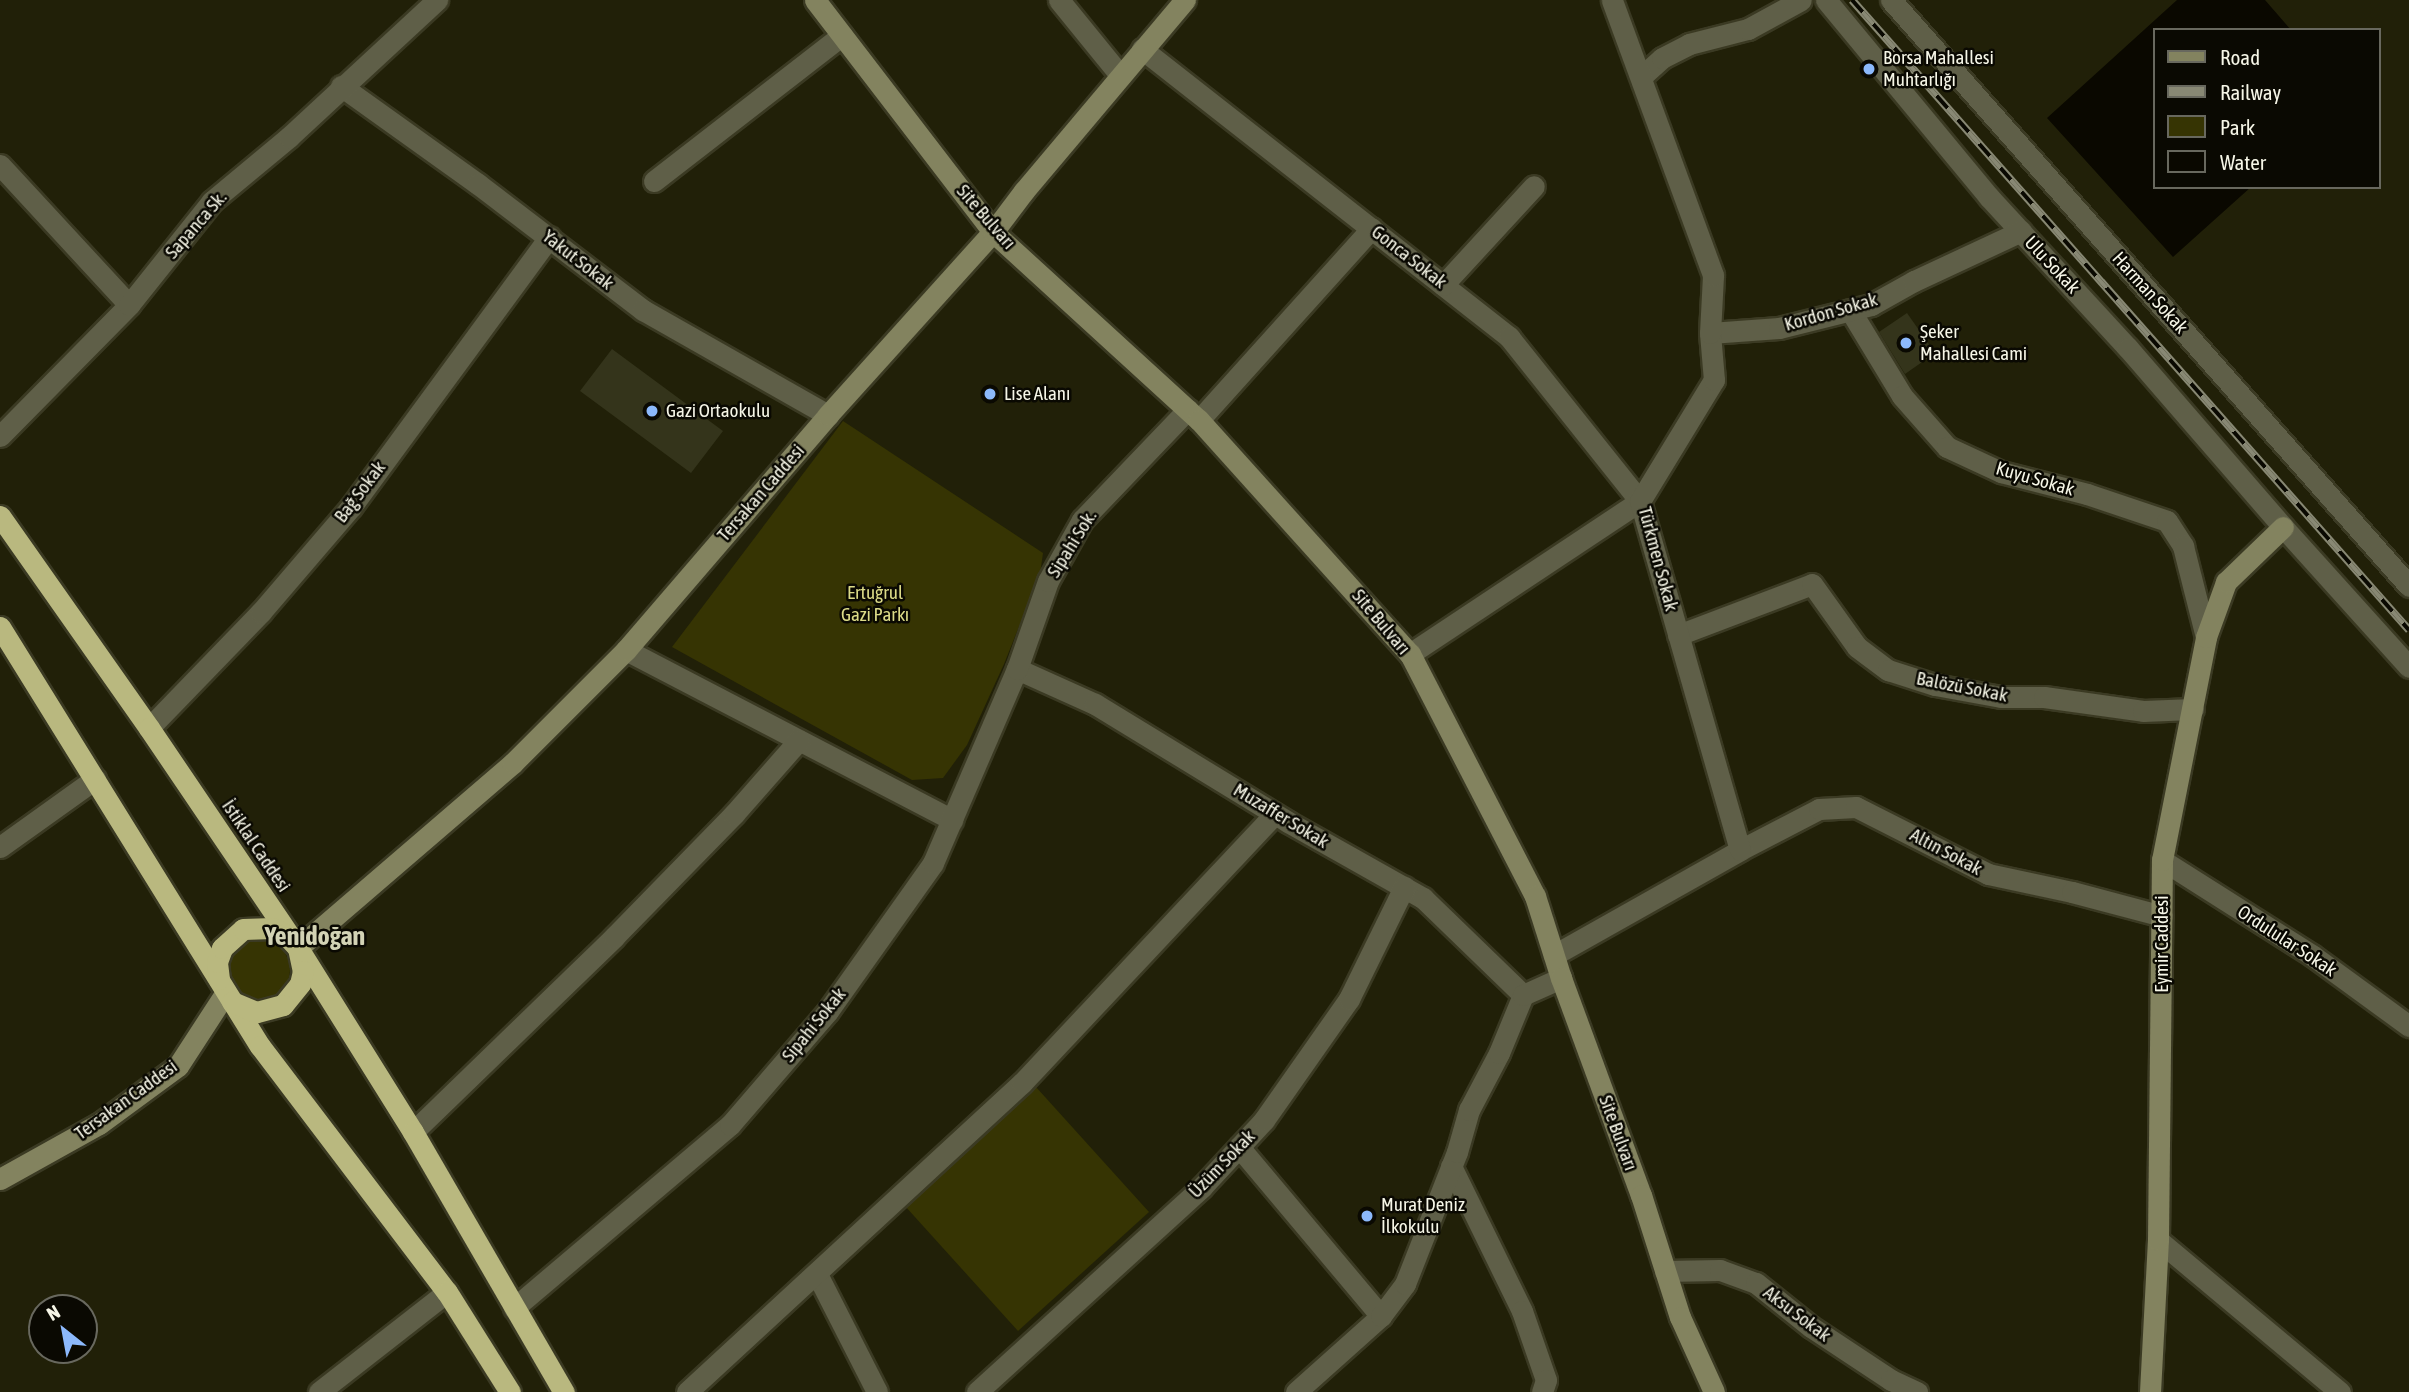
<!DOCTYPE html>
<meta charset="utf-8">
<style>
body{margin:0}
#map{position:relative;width:2409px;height:1392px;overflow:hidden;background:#212008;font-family:"Asap Condensed",sans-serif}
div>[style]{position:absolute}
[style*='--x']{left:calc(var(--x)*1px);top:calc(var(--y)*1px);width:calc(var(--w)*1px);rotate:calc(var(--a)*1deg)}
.green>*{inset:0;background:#363403}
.round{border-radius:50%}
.water>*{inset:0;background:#0a0800}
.building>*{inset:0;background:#34341b}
.roads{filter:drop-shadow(2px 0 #3b3a23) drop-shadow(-2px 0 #3b3a23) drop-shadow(0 2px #3b3a23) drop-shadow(0 -2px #3b3a23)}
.street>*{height:21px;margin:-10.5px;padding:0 10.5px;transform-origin:10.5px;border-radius:10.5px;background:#5f5f48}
.secondary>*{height:21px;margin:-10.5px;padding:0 10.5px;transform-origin:10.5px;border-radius:10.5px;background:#83835f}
.highway>*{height:21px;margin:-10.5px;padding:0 10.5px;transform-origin:10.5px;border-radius:10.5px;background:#b9b87f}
.rail>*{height:8px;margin-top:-4px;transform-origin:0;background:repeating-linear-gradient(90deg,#0a0902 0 16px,#888874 0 32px);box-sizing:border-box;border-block:2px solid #888874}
.dots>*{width:19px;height:19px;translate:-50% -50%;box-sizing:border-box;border:4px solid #0a0902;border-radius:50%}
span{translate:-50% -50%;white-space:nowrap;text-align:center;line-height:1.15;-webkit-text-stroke:5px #0a0902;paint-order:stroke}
.poi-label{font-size:19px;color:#f6f6e7}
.left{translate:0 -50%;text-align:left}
.street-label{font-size:19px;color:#f6f6e7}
.park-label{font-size:19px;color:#dcdb87}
.district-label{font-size:26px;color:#d3d3b5;font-weight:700}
.legend{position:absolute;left:2153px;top:28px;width:228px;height:161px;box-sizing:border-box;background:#0a0902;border:2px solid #68685e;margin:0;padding:9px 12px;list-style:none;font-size:21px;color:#f6f6e7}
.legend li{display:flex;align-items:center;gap:14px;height:35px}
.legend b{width:35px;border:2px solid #68685e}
.north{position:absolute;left:28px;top:1294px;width:70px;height:70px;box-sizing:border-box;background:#0a0902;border:2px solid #68685e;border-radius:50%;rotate:329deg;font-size:19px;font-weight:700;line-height:28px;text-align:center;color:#f6f6e7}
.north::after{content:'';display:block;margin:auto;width:24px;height:32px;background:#8cb9fc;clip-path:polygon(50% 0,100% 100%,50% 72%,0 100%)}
</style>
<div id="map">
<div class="green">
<i style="clip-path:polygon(843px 421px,1043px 553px,1040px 574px,1004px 664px,967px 745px,943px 778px,912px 780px,672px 647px)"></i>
<i class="round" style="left:228px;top:939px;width:62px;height:62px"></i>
<i style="clip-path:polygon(1036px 1087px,1149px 1212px,1018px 1331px,905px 1206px)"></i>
</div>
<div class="water">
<i style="clip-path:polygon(2177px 0,2265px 0,2291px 30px,2155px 30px,2155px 187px,2251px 187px,2173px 257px,2047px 118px)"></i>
</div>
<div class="building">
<i style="clip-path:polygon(1907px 313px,1935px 353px,1905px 374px,1879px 332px)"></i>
<i style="clip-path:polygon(612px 349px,723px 431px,691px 473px,580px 391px)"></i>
</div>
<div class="roads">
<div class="street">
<i style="--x:1059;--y:0;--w:97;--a:50.9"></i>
<i style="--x:1826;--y:0;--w:256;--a:50.4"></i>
<i style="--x:1989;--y:197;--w:205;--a:47.4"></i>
<i style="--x:2128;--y:348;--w:237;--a:49.1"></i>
<i style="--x:2283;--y:527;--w:188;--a:48"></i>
<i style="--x:1891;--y:0;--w:782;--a:48.52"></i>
<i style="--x:1142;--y:49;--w:467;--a:38.1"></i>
<i style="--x:1509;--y:337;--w:210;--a:51.4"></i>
<i style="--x:1640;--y:501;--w:276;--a:146.4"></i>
<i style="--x:1641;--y:77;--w:28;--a:-42"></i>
<i style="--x:1662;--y:58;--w:30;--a:-27"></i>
<i style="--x:1689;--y:44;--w:61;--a:-14.3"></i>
<i style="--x:1748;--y:29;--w:60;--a:-28.7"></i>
<i style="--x:341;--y:86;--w:168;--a:35.6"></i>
<i style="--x:478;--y:184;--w:208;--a:37.4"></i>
<i style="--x:643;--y:310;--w:213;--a:29.6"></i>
<i style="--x:0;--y:165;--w:190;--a:47.3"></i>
<i style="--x:654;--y:181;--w:238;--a:-37.8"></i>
<i style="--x:1443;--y:285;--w:134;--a:-47.4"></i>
<i style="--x:1850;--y:310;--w:100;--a:58.8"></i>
<i style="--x:1902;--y:396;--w:68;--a:48.6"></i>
<i style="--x:1947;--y:447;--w:60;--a:24.8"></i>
<i style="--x:2001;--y:472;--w:89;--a:14.3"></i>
<i style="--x:2087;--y:494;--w:84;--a:18.6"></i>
<i style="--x:2167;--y:521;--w:30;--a:57"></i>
<i style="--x:2183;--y:546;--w:94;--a:75.8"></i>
<i style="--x:1710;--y:333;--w:69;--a:-4.1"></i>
<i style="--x:1779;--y:328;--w:95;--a:-14"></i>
<i style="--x:1871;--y:305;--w:49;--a:-29.2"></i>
<i style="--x:1914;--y:281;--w:118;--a:-25"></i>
<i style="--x:1199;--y:420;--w:258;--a:-48"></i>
<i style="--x:0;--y:436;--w:184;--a:-45.4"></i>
<i style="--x:129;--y:305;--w:133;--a:-51.4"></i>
<i style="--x:212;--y:201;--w:100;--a:-39.7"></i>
<i style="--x:289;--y:137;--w:202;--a:-42.8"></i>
<i style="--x:1678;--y:635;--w:143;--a:-20.8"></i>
<i style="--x:1812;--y:584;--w:77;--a:54.5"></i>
<i style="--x:1857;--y:647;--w:39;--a:37"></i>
<i style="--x:1888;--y:670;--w:49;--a:17.7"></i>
<i style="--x:1935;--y:685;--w:67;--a:10.3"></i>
<i style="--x:2001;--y:697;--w:43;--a:0"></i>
<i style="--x:2044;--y:697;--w:100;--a:8"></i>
<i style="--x:2143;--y:711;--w:50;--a:-2.3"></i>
<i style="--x:626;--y:650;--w:368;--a:27.5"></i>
<i style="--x:1017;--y:669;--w:85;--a:24.2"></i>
<i style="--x:1095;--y:704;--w:226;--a:31.4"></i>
<i style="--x:1288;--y:822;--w:155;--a:29.4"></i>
<i style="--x:1423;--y:898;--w:139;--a:44.1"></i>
<i style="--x:149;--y:728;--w:161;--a:-46"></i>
<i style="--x:261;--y:612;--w:138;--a:-49.4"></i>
<i style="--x:351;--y:507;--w:335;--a:-53.7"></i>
<i style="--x:0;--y:847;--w:117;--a:-35.6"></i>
<i style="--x:1740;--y:850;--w:89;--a:-27.4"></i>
<i style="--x:1819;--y:809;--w:37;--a:-3"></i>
<i style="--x:1856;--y:807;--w:148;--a:26.9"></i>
<i style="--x:1988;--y:874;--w:86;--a:12.1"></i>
<i style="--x:2072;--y:892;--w:93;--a:14.9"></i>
<i style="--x:2162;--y:860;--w:179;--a:32.4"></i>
<i style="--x:2313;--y:956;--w:119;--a:36.1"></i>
<i style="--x:1554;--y:955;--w:214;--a:-29.4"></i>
<i style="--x:1740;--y:850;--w:363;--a:-106"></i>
<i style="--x:1640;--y:501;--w:142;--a:-58.6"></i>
<i style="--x:1714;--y:380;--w:47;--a:-94.9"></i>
<i style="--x:1710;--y:333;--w:58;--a:-87"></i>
<i style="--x:1713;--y:275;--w:293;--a:-110.2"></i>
<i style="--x:413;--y:1132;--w:280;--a:-44.1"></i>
<i style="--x:614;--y:937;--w:172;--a:-45.7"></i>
<i style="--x:734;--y:814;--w:98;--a:-48.7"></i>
<i style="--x:1239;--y:1147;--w:221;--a:50"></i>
<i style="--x:1451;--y:1166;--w:161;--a:63.9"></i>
<i style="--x:1522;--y:1311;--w:73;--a:70.8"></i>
<i style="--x:1546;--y:1380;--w:13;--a:108"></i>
<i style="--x:2158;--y:1240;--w:237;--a:39.9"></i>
<i style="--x:1665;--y:1271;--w:55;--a:-1"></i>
<i style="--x:1720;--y:1270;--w:38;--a:20"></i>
<i style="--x:1756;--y:1283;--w:70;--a:38.7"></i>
<i style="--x:1811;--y:1327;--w:96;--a:33.5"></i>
<i style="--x:1891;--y:1380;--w:29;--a:25"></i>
<i style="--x:817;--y:1274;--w:132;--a:63"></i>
<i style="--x:514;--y:1308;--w:283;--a:-40.3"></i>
<i style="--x:730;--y:1125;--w:150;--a:-49.3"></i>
<i style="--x:828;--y:1011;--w:181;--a:-54.6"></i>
<i style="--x:933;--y:863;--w:211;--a:-66.6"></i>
<i style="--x:1017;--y:669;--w:93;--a:-70.6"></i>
<i style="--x:1048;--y:581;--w:70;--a:-60.9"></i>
<i style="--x:1082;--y:520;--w:153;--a:-46.3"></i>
<i style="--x:319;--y:1392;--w:162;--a:-38"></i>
<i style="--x:687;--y:1392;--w:456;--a:-42.7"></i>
<i style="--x:1022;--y:1083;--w:369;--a:-46.8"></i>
<i style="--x:977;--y:1392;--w:304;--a:-42.3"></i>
<i style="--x:1202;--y:1187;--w:91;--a:-47.2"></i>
<i style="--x:1264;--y:1120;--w:148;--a:-54.9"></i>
<i style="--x:1349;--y:999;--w:125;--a:-63.8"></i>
<i style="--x:1296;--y:1392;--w:114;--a:-41.8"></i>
<i style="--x:1381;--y:1316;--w:40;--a:-53"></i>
<i style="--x:1405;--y:1284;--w:142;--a:-68.5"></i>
<i style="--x:1457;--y:1152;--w:44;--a:-74.1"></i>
<i style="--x:1469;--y:1110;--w:64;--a:-62.2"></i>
<i style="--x:1499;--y:1053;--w:63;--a:-67.5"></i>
<i style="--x:1523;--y:995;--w:42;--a:-24.1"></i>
</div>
<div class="secondary">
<i style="--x:815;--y:0;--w:292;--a:52.5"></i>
<i style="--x:993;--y:232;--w:279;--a:42.4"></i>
<i style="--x:1199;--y:420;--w:315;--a:48"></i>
<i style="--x:1410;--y:654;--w:272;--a:62.7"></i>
<i style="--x:1535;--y:896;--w:86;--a:72.4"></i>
<i style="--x:1561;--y:978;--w:231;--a:69.8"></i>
<i style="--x:1641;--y:1195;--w:128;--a:72.3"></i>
<i style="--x:1680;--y:1317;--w:82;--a:65.6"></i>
<i style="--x:298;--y:948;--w:284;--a:-40.7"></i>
<i style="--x:513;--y:763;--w:160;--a:-45"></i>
<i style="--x:626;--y:650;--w:310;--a:-49.3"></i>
<i style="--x:828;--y:415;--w:246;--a:-48"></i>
<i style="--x:993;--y:232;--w:51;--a:-52.9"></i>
<i style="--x:1024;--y:191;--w:250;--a:-49.9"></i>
<i style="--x:0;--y:1179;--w:113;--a:-29.1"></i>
<i style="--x:99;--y:1124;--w:98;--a:-36.3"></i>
<i style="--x:178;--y:1066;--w:88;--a:-57"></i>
<i style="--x:2150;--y:1392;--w:152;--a:-87"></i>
<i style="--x:2158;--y:1240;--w:380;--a:-89.4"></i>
<i style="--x:2162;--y:860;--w:227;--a:-78.8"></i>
<i style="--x:2206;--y:637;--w:59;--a:-70"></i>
<i style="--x:2226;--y:582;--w:79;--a:-44"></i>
</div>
<div class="highway">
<i style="--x:0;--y:516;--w:259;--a:54.9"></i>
<i style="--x:149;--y:728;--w:266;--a:55.9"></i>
<i style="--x:298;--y:948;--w:217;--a:58"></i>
<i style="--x:413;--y:1132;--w:301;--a:59.9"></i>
<i style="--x:0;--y:627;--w:493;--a:58.2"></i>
<i style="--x:260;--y:1046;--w:309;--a:52.8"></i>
<i style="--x:447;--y:1292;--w:118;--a:57.8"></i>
<i style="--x:219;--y:979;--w:17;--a:-97"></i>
<i style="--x:217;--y:962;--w:15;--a:-70"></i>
<i style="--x:222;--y:948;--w:28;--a:-42"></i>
<i style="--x:243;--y:929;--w:29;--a:-2"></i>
<i style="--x:272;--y:928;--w:14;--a:25"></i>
<i style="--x:285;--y:934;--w:19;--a:47"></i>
<i style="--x:298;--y:948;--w:24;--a:78"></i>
<i style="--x:303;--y:971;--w:13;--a:103"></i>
<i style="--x:300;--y:984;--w:27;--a:129"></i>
<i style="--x:283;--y:1005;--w:28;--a:165"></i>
<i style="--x:256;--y:1012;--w:26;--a:-157"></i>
</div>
</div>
<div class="rail">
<i style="--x:1852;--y:0;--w:841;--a:48.52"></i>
</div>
<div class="dots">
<i style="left:1869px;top:69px;background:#8cb9fc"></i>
<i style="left:1906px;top:343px;background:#8cb9fc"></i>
<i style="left:990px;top:394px;background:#8cb9fc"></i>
<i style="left:652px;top:411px;background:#8cb9fc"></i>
<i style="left:1367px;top:1216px;background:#8cb9fc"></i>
</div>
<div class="poi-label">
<span class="left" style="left:1883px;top:69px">Borsa Mahallesi<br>Muhtarlığı</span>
<span class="left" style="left:1920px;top:343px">Şeker<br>Mahallesi Cami</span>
<span class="left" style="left:1004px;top:394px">Lise Alanı</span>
<span class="left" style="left:666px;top:411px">Gazi Ortaokulu</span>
<span class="left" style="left:1381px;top:1216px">Murat Deniz<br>İlkokulu</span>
</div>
<div class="street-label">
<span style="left:986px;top:217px;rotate:49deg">Site Bulvarı</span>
<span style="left:196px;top:225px;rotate:-49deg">Sapanca Sk.</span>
<span style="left:1409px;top:257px;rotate:38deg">Gonca Sokak</span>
<span style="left:578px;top:260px;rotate:38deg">Yakut Sokak</span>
<span style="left:2052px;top:265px;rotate:47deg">Ulu Sokak</span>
<span style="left:2150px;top:293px;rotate:48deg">Harman Sokak</span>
<span style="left:1831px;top:312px;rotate:-16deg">Kordon Sokak</span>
<span style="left:2035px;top:479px;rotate:16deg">Kuyu Sokak</span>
<span style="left:360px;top:492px;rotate:-53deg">Bağ Sokak</span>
<span style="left:761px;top:493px;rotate:-49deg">Tersakan Caddesi</span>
<span style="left:1072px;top:544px;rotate:-58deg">Sipahi Sok.</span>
<span style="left:1658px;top:559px;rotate:75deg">Türkmen Sokak</span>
<span style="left:1381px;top:622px;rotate:50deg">Site Bulvarı</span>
<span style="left:1962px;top:687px;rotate:11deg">Balözü Sokak</span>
<span style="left:1281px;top:816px;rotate:31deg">Muzaffer Sokak</span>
<span style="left:256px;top:846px;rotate:56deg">İstiklal Caddesi</span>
<span style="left:1946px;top:852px;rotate:28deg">Altın Sokak</span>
<span style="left:2287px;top:941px;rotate:33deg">Ordulular Sokak</span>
<span style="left:2162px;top:944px;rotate:-90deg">Eymir Caddesi</span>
<span style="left:814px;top:1025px;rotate:-51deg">Sipahi Sokak</span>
<span style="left:126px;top:1100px;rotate:-36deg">Tersakan Caddesi</span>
<span style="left:1618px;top:1133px;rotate:70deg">Site Bulvarı</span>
<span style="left:1222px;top:1164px;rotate:-46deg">Üzüm Sokak</span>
<span style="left:1797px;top:1314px;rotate:37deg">Aksu Sokak</span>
</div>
<div class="park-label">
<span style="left:875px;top:604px">Ertuğrul<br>Gazi Parkı</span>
</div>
<div class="district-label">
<span style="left:315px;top:937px">Yenidoğan</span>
</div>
<ul class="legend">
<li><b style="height:9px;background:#83835f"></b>Road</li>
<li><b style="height:9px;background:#888874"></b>Railway</li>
<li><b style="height:19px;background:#363403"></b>Park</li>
<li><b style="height:19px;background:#0a0800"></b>Water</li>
</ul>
<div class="north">N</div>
</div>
